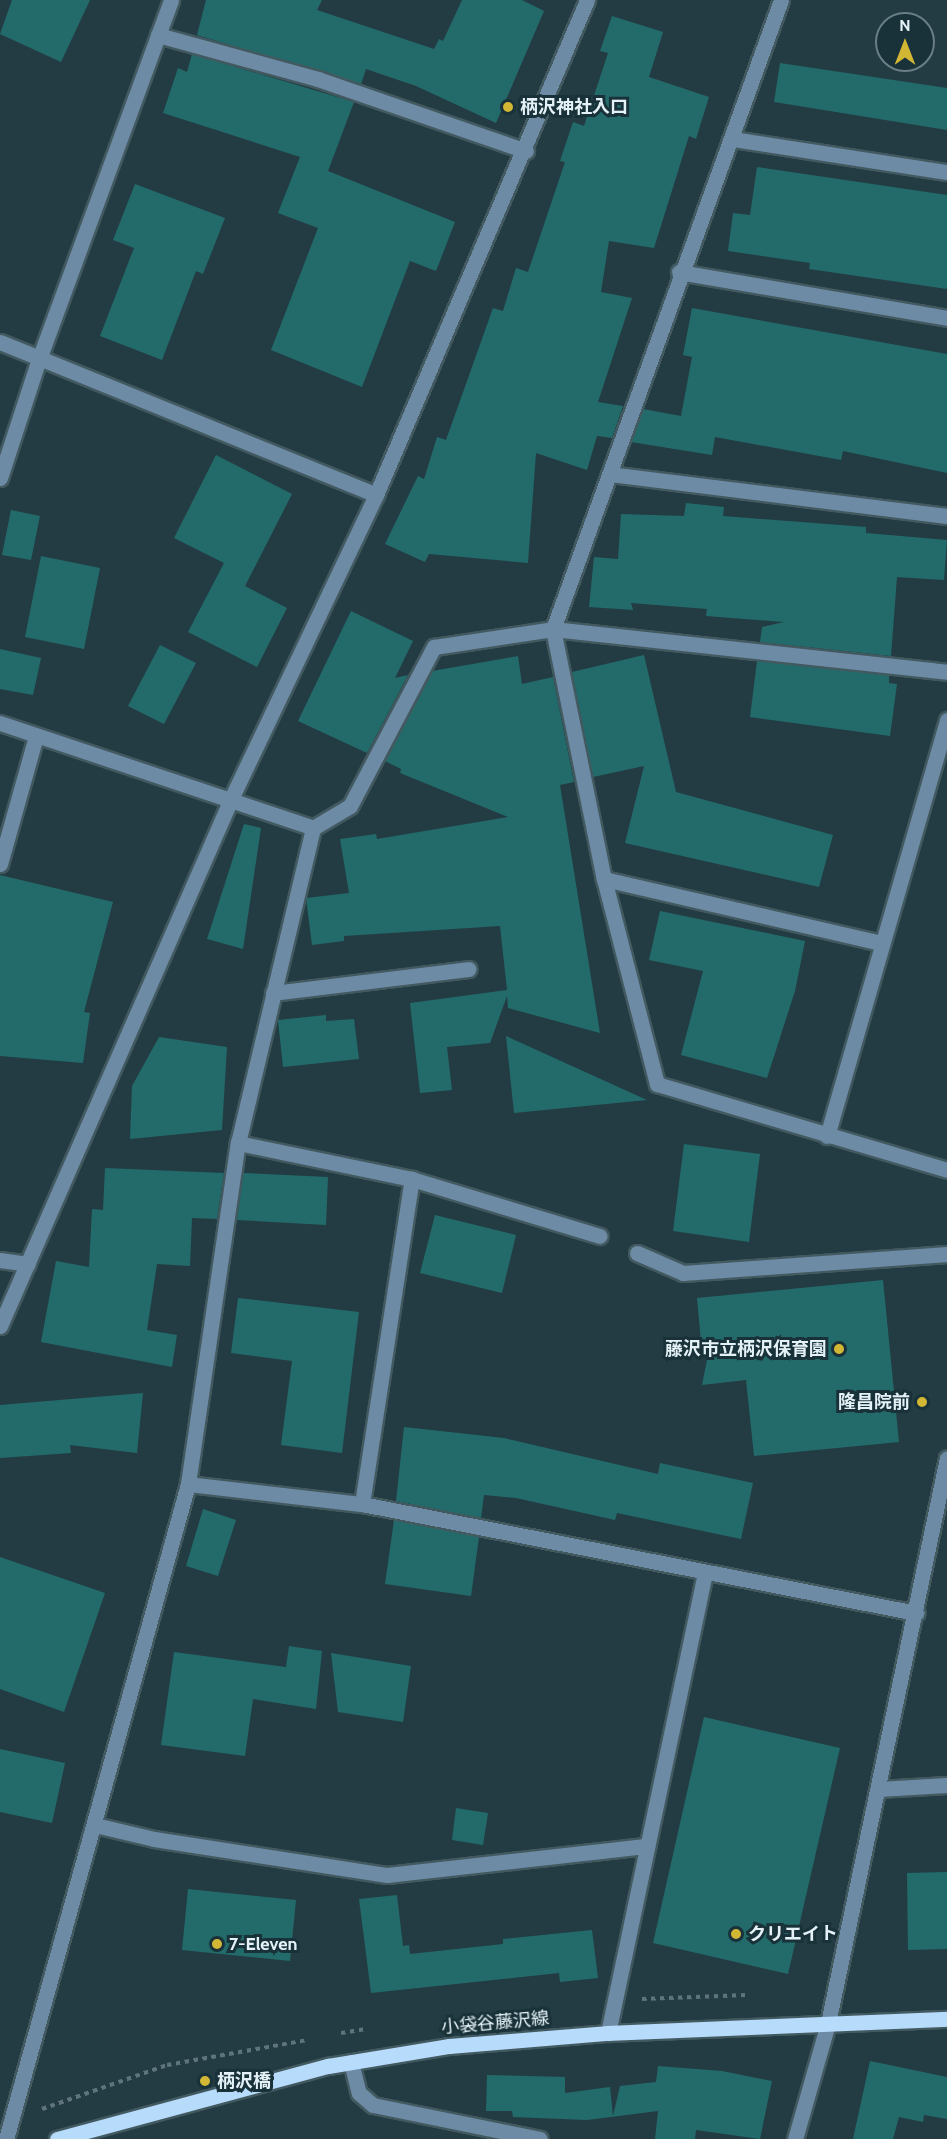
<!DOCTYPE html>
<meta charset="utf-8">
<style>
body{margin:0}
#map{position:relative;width:947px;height:2139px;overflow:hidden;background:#233c43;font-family:Cabin,"Noto Sans JP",sans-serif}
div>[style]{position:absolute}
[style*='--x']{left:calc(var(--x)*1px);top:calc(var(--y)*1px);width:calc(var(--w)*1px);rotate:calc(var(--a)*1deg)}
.building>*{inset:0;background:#236b6b}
.path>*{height:4px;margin-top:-2px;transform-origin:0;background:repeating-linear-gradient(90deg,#5e737a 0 4.5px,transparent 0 9px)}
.roads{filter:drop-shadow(2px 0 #425960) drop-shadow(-2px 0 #425960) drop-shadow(0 2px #425960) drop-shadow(0 -2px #425960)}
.minor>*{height:15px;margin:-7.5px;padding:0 7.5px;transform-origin:7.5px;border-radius:7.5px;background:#6d8ba5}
.major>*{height:15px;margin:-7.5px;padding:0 7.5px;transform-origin:7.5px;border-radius:7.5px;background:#b6dbfb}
.dots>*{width:16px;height:16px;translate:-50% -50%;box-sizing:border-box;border:3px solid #193139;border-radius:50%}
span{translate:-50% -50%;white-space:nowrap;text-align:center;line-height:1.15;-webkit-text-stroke:6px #193139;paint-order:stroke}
.poi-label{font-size:18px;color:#e4f2f7;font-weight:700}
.left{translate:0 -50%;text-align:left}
.right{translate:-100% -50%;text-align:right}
.street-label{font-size:18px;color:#e4f2f7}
.north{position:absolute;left:875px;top:12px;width:60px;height:60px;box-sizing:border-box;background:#193139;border:2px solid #6a7e85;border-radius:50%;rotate:0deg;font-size:16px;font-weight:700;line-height:24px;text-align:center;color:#e4f2f7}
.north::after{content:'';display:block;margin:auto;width:21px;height:27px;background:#d2b735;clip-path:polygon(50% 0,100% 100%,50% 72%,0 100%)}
</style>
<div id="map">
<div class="building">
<i style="clip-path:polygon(12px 0,90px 0,61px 62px,0 34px)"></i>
<i style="clip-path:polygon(206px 0,322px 0,317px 10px,434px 49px,439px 39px,443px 41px,462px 0,522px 0,544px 11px,496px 123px,416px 86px,366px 69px,361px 84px,197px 35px)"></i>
<i style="clip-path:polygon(612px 16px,663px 32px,649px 77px,709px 97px,696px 139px,689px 136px,654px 248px,609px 241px,601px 292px,632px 298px,598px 402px,623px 406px,612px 438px,597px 436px,587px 470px,536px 453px,528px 563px,429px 554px,425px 562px,385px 544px,418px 476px,424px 479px,437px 437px,446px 440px,493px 308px,503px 311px,516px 268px,528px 272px,565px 162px,560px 161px,573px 122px,584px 126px,608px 53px,600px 51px)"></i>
<i style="clip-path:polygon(192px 54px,354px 102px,328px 171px,455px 222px,436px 271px,410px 261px,362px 387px,271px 350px,318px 228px,278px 213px,300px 157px,163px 113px,178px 68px,187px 72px)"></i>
<i style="clip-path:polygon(780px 63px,947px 88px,947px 130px,774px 102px)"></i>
<i style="clip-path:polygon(757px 167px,947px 195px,947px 289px,809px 269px,810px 263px,728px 251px,733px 213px,750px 215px)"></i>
<i style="clip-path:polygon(135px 184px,225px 218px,203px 274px,196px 271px,162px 360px,100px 336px,134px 248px,113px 240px)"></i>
<i style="clip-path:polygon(692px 308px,947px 354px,947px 473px,843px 451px,841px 460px,715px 437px,712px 455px,631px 442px,643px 409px,681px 416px,692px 357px,683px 355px)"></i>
<i style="clip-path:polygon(216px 455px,292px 494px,245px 586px,287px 608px,257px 667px,188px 632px,224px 563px,174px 538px)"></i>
<i style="clip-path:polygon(686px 503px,724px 507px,723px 516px,866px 527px,866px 533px,947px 540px,944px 580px,897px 577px,891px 656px,760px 642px,762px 627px,784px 622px,706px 616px,707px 609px,631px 603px,633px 610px,589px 607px,594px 557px,618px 559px,621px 514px,684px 516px)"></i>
<i style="clip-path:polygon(11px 510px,40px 516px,31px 560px,2px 555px)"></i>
<i style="clip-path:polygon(41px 556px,100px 568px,84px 649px,25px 637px)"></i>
<i style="clip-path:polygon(351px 611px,413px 641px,395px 678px,408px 675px,367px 753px,298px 721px)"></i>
<i style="clip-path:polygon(160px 645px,196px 663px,164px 724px,128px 706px)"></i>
<i style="clip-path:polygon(0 649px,41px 658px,33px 695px,0 689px)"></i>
<i style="clip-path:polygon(644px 655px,676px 792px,833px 835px,819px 887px,625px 843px,644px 766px,593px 777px,572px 672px)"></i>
<i style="clip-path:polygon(518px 656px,522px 684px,553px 677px,574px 782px,560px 785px,600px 1033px,508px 1008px,507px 996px,490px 1043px,447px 1047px,452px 1090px,420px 1093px,410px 1003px,507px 990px,500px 926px,344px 936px,344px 941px,312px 945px,306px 898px,349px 893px,340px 839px,376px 834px,377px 839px,508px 817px,400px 773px,401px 769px,385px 761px,432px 671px)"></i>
<i style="clip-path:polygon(757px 661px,889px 675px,889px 683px,897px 684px,890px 736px,750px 717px)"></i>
<i style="clip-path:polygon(244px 824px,261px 828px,243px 949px,207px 939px)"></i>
<i style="clip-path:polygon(0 875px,113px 902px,84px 1012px,90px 1013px,83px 1063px,0 1056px)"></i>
<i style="clip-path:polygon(660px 911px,805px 941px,795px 991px,767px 1078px,681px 1055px,703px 971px,649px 960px)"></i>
<i style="clip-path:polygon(326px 1015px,326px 1021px,354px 1019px,359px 1059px,283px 1067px,278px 1020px)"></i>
<i style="clip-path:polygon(506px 1036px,647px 1100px,514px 1113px)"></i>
<i style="clip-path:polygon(159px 1037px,227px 1047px,222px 1130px,130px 1139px,132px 1086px)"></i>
<i style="clip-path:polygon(684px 1144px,760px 1154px,749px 1242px,673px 1231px)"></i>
<i style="clip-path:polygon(105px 1168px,224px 1173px,217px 1219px,192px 1218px,190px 1266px,157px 1264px,147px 1330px,177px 1335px,172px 1367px,41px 1342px,56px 1261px,89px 1267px,92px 1209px,103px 1210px)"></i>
<i style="clip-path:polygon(243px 1173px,328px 1177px,326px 1225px,237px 1220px)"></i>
<i style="clip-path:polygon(435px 1215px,516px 1235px,502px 1293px,420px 1273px)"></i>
<i style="clip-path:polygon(883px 1280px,899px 1442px,754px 1456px,746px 1380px,702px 1385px,710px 1345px,701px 1342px,697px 1298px)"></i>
<i style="clip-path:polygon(238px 1298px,359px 1312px,342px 1453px,281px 1445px,292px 1361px,231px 1353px)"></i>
<i style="clip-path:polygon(143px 1393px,137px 1453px,70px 1445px,71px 1453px,0 1458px,0 1405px)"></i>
<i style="clip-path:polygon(404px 1427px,504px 1438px,658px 1474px,660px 1463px,753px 1483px,741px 1539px,617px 1513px,615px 1520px,516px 1498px,484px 1495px,481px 1518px,396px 1501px)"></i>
<i style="clip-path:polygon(203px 1509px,236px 1520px,218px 1576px,186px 1566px)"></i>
<i style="clip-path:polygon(394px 1520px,479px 1537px,471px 1596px,385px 1584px)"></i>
<i style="clip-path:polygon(0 1557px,105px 1593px,64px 1712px,0 1689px)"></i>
<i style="clip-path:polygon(289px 1646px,322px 1651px,316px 1709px,253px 1699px,245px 1756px,161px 1745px,174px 1652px,286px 1667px)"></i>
<i style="clip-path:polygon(331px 1653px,411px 1666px,403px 1722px,338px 1712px)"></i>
<i style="clip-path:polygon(704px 1717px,840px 1748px,788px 1974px,653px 1943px)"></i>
<i style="clip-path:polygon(0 1749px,65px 1763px,52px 1823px,0 1812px)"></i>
<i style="clip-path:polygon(456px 1808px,488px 1813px,483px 1845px,452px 1840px)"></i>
<i style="clip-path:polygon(947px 1872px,947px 1949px,908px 1950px,907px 1873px)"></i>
<i style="clip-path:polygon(188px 1889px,296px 1900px,290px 1961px,182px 1950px)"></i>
<i style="clip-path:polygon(397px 1895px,403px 1946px,409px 1945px,410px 1954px,503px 1944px,503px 1939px,592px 1930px,598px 1978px,560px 1982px,559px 1973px,371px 1993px,359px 1899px)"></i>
<i style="clip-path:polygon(870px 2061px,947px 2077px,947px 2119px,924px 2115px,923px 2122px,899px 2117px,893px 2139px,853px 2139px)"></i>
<i style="clip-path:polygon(658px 2066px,722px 2071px,772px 2081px,760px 2139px,696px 2130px,695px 2139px,655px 2139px,658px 2111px,587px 2120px,513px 2117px,512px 2111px,486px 2111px,487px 2075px,565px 2077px,565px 2093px,610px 2087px,613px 2116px,620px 2086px,656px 2082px)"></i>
</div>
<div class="path">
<i style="--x:642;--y:1999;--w:104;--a:-2.2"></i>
<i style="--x:341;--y:2033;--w:25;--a:-9"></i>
<i style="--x:42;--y:2109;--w:133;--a:-19.4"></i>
<i style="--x:167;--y:2065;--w:142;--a:-10.1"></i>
</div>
<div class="roads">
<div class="minor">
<i style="--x:781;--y:0;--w:669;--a:109.92"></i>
<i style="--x:553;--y:629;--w:255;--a:78.5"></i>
<i style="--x:604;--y:879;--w:212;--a:75.5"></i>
<i style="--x:657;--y:1084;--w:302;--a:16.5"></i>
<i style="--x:158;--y:35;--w:166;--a:15.4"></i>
<i style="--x:318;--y:79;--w:220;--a:19.1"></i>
<i style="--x:733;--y:139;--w:217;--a:8.8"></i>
<i style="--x:679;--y:272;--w:272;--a:9.7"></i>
<i style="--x:0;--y:342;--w:406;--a:22.1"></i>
<i style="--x:610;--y:474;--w:340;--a:7.1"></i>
<i style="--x:0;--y:478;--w:125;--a:-71.9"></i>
<i style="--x:39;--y:359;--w:382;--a:-69.8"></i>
<i style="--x:0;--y:723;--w:330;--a:18.5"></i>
<i style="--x:0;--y:864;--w:133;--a:-74.3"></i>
<i style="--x:604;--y:879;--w:284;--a:13"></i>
<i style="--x:273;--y:993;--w:197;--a:-7"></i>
<i style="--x:827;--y:1136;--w:433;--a:-73.9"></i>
<i style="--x:238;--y:1143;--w:178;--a:11.7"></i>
<i style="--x:412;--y:1179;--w:196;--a:16.9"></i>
<i style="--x:637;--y:1253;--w:50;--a:23.5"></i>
<i style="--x:683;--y:1273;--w:265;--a:-4.1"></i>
<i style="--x:0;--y:1260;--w:28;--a:8"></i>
<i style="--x:0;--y:1326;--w:575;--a:-66.33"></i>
<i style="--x:231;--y:799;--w:337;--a:-64.5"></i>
<i style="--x:376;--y:495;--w:538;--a:-66.91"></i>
<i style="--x:188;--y:1484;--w:175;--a:6.6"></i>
<i style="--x:362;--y:1504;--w:565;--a:11.13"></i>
<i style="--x:362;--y:1504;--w:329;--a:-81.3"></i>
<i style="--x:878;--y:1789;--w:69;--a:-3.3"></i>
<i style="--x:95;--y:1825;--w:61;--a:13.3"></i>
<i style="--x:154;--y:1839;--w:236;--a:8.8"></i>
<i style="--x:387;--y:1875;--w:262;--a:-6.4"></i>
<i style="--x:608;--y:2033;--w:469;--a:-78.1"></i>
<i style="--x:351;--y:2062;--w:32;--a:76"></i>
<i style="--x:359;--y:2093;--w:18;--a:41"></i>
<i style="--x:373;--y:2105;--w:170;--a:11.5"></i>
<i style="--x:6;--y:2139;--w:680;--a:-74.47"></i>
<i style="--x:188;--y:1484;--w:345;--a:-81.7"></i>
<i style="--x:238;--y:1143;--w:324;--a:-76.6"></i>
<i style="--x:313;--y:828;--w:43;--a:-30.7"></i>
<i style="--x:350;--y:806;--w:180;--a:-62.2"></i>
<i style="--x:434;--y:647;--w:120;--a:-8.6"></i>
<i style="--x:553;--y:629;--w:396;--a:6.2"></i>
<i style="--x:795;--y:2139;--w:121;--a:-74.1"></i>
<i style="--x:828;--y:2023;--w:577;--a:-78.11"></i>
</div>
<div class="major">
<i style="--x:57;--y:2139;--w:281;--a:-15.1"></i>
<i style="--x:328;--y:2066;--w:123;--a:-9.4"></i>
<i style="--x:449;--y:2046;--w:160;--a:-4.7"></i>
<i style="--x:608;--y:2033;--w:339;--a:-2.4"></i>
</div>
</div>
<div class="dots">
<i style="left:508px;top:107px;background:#d2b735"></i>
<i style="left:839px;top:1349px;background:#d2b735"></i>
<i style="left:922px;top:1402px;background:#d2b735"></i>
<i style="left:736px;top:1934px;background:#d2b735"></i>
<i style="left:217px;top:1944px;background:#d2b735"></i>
<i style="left:205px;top:2081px;background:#d2b735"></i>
</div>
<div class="poi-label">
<span class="left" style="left:520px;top:107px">柄沢神社入口</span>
<span class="right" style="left:827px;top:1349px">藤沢市立柄沢保育園</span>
<span class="right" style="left:910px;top:1402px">隆昌院前</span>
<span class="left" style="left:748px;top:1934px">クリエイト</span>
<span class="left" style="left:229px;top:1944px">7-Eleven</span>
<span class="left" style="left:217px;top:2081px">柄沢橋</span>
</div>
<div class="street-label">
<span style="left:495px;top:2023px;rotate:-5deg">小袋谷藤沢線</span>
</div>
<div class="north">N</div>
</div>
